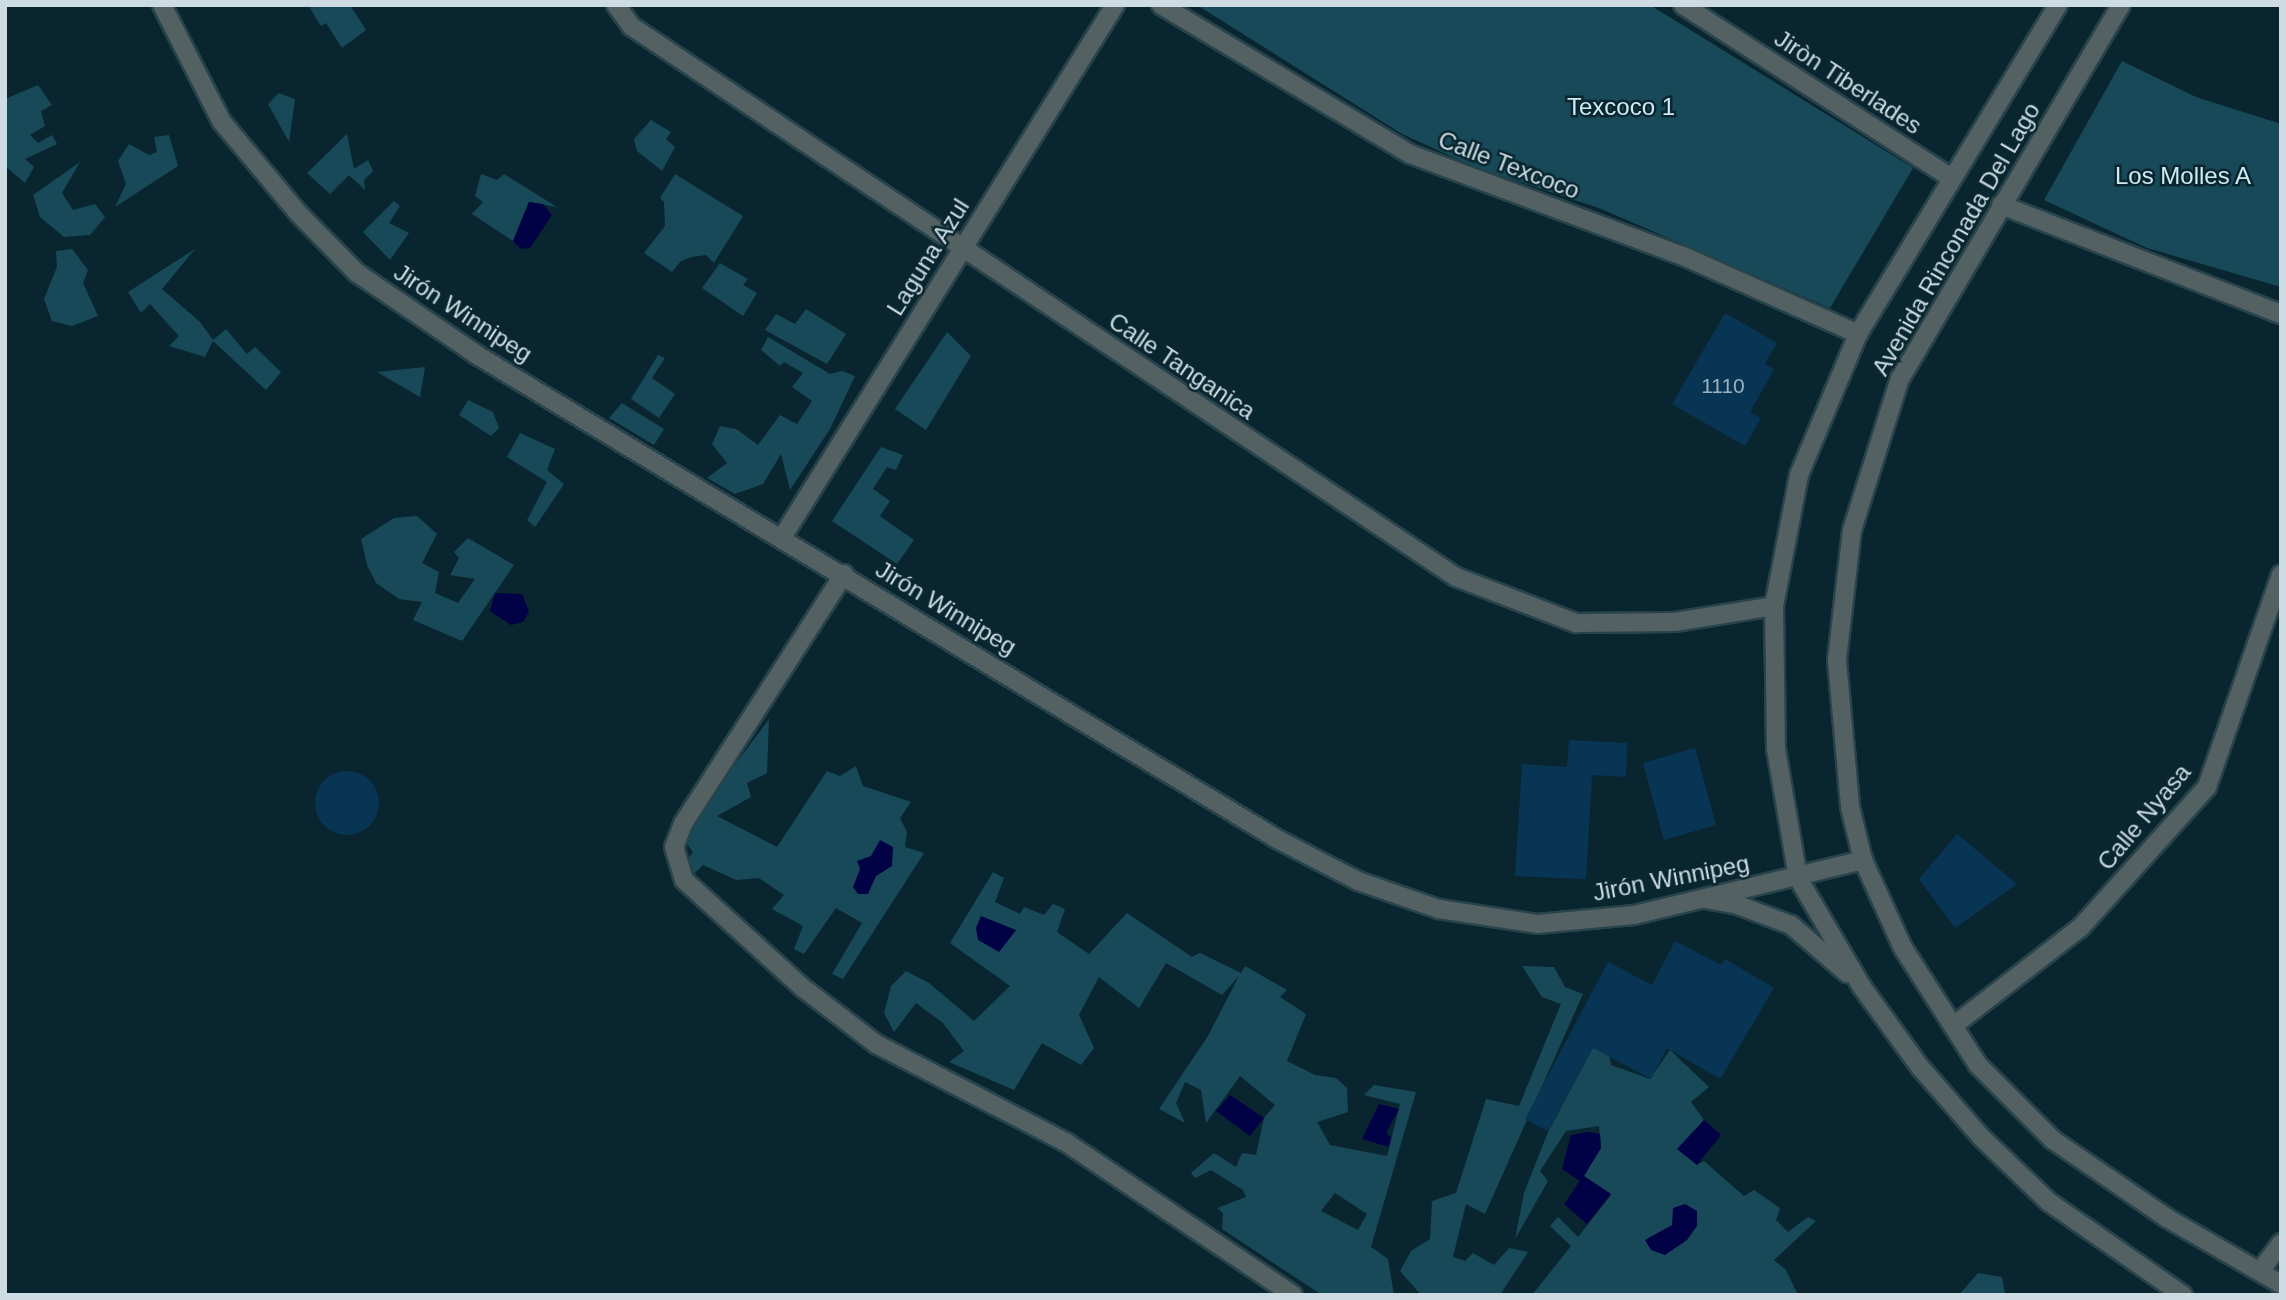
<!DOCTYPE html>
<meta charset="utf-8">
<style>
body{margin:0}
#map{position:relative;width:2286px;height:1300px;overflow:hidden;background:#092630;font-family:Helvetica,sans-serif}
div>[style]{position:absolute}
[style*='--x']{left:calc(var(--x)*1px);top:calc(var(--y)*1px);width:calc(var(--w)*1px);rotate:calc(var(--a)*1deg)}
.green>*{inset:0;background:#174959}
.water>*{inset:0;background:#010145}
.building>*{inset:0;background:#083554}
.round{border-radius:50%}
.roads{filter:drop-shadow(2px 0 #28434c) drop-shadow(-2px 0 #28434c) drop-shadow(0 2px #28434c) drop-shadow(0 -2px #28434c)}
.minor>*{height:18px;margin:-9px;padding:0 9px;transform-origin:9px;border-radius:9px;background:#536162}
.tertiary>*{height:18px;margin:-9px;padding:0 9px;transform-origin:9px;border-radius:9px;background:#536162}
span{translate:-50% -50%;white-space:nowrap;text-align:center;line-height:1.15;-webkit-text-stroke:5px #092630;paint-order:stroke}
.number-label{font-size:21px;color:#9bb2be}
.number-label span{-webkit-text-stroke-width:0}
.street-label{font-size:24px;color:#ccdce2}
.park-label{font-size:24px;color:#cfe9f2}
.frame{position:absolute;inset:0;border:7px solid #ccdce2;pointer-events:none}
</style>
<div id="map">
<div class="green">
<i style="clip-path:polygon(315px 5px,350px 5px,366px 30px,342px 48px,326px 23px,321px 26px,310px 8px)"></i>
<i style="clip-path:polygon(1197px 5px,1650px 5px,1913px 168px,1830px 308px,1599px 208px,1477px 168px,1402px 134px)"></i>
<i style="clip-path:polygon(2122px 61px,2196px 97px,2281px 124px,2281px 287px,2147px 248px,2044px 200px)"></i>
<i style="clip-path:polygon(38px 85px,52px 105px,41px 111px,45px 126px,30px 135px,38px 143px,52px 135px,57px 144px,25px 159px,34px 167px,25px 183px,5px 166px,5px 99px)"></i>
<i style="clip-path:polygon(279px 93px,295px 99px,289px 142px,268px 104px)"></i>
<i style="clip-path:polygon(651px 120px,671px 132px,666px 139px,675px 147px,662px 171px,637px 151px,634px 139px)"></i>
<i style="clip-path:polygon(347px 134px,354px 169px,368px 160px,373px 171px,364px 180px,365px 190px,349px 175px,330px 194px,307px 173px)"></i>
<i style="clip-path:polygon(169px 135px,178px 166px,115px 207px,126px 184px,118px 161px,129px 144px,149px 155px,157px 152px,154px 137px)"></i>
<i style="clip-path:polygon(80px 162px,62px 193px,73px 210px,95px 204px,105px 217px,90px 235px,64px 237px,40px 217px,33px 195px)"></i>
<i style="clip-path:polygon(481px 174px,497px 180px,504px 174px,557px 207px,529px 202px,513px 241px,472px 214px,483px 202px,475px 196px)"></i>
<i style="clip-path:polygon(675px 174px,743px 216px,714px 263px,706px 255px,692px 257px,681px 261px,672px 272px,644px 253px,665px 226px,664px 202px,660px 198px)"></i>
<i style="clip-path:polygon(394px 201px,400px 206px,389px 223px,409px 233px,390px 260px,363px 232px)"></i>
<i style="clip-path:polygon(72px 249px,88px 270px,83px 283px,98px 316px,72px 326px,52px 321px,44px 299px,57px 267px,56px 251px)"></i>
<i style="clip-path:polygon(195px 249px,162px 289px,200px 322px,213px 340px,226px 329px,247px 354px,255px 347px,281px 372px,266px 390px,213px 341px,205px 357px,169px 346px,179px 336px,150px 304px,141px 313px,128px 292px)"></i>
<i style="clip-path:polygon(720px 263px,748px 279px,743px 285px,757px 293px,743px 316px,702px 288px)"></i>
<i style="clip-path:polygon(806px 309px,846px 334px,827px 364px,765px 330px,776px 314px,795px 324px)"></i>
<i style="clip-path:polygon(947px 332px,971px 356px,926px 430px,895px 409px)"></i>
<i style="clip-path:polygon(768px 337px,830px 374px,842px 371px,855px 376px,830px 429px,790px 490px,781px 454px,763px 484px,735px 494px,707px 478px,727px 463px,712px 444px,720px 426px,736px 429px,758px 445px,780px 415px,797px 424px,812px 401px,792px 387px,803px 373px,784px 362px,780px 366px,761px 350px)"></i>
<i style="clip-path:polygon(658px 355px,665px 358px,652px 378px,675px 394px,659px 418px,631px 399px)"></i>
<i style="clip-path:polygon(425px 367px,420px 397px,377px 372px)"></i>
<i style="clip-path:polygon(468px 400px,493px 412px,499px 428px,491px 436px,459px 415px)"></i>
<i style="clip-path:polygon(622px 403px,664px 429px,654px 445px,609px 418px)"></i>
<i style="clip-path:polygon(520px 433px,555px 449px,547px 470px,564px 484px,535px 527px,527px 520px,547px 482px,507px 457px)"></i>
<i style="clip-path:polygon(881px 447px,903px 455px,896px 470px,887px 467px,873px 489px,890px 501px,880px 516px,914px 540px,897px 564px,832px 521px)"></i>
<i style="clip-path:polygon(417px 516px,437px 534px,422px 563px,439px 572px,435px 593px,458px 603px,475px 579px,450px 575px,459px 558px,454px 552px,468px 538px,514px 565px,462px 641px,413px 620px,422px 602px,399px 599px,376px 583px,367px 565px,361px 539px,394px 518px)"></i>
<i style="clip-path:polygon(769px 719px,767px 773px,747px 783px,751px 797px,717px 816px,777px 847px,827px 771px,840px 776px,856px 766px,863px 786px,911px 802px,900px 818px,907px 832px,905px 847px,924px 853px,843px 979px,832px 974px,862px 923px,836px 908px,804px 954px,794px 949px,803px 926px,772px 909px,784px 895px,759px 878px,736px 880px,703px 865px,694px 874px,688px 859px,693px 852px,687px 844px,702px 809px)"></i>
<i style="clip-path:polygon(evenodd,993px 872px,1004px 878px,995px 902px,1020px 914px,1024px 907px,1044px 915px,1053px 904px,1065px 909px,1057px 932px,1089px 954px,1127px 913px,1192px 957px,1200px 953px,1241px 973px,1245px 966px,1287px 990px,1280px 997px,1306px 1014px,1287px 1061px,1315px 1075px,1336px 1078px,1347px 1088px,1348px 1112px,1317px 1122px,1330px 1145px,1387px 1156px,1400px 1104px,1364px 1095px,1374px 1085px,1416px 1092px,1371px 1247px,1388px 1259px,1394px 1295px,1322px 1295px,1222px 1229px,1223px 1213px,1217px 1208px,1246px 1197px,1243px 1190px,1211px 1170px,1195px 1178px,1191px 1173px,1214px 1153px,1236px 1167px,1242px 1153px,1256px 1155px,1264px 1118px,1275px 1105px,1240px 1076px,1206px 1123px,1201px 1090px,1185px 1082px,1176px 1103px,1185px 1123px,1159px 1109px,1208px 1036px,1239px 976px,1222px 995px,1166px 963px,1139px 1008px,1099px 977px,1079px 1015px,1094px 1048px,1081px 1065px,1042px 1043px,1014px 1090px,949px 1062px,964px 1051px,943px 1023px,916px 1003px,894px 1032px,884px 1013px,891px 986px,906px 971px,929px 983px,974px 1021px,1010px 986px,950px 943px,993px 872px,1335px 1193px,1367px 1214px,1358px 1230px,1321px 1211px,1335px 1193px)"></i>
<i style="clip-path:polygon(1522px 966px,1554px 967px,1565px 987px,1583px 994px,1485px 1214px,1466px 1204px,1453px 1257px,1465px 1261px,1473px 1253px,1494px 1265px,1509px 1248px,1528px 1252px,1500px 1295px,1421px 1295px,1400px 1271px,1411px 1251px,1430px 1239px,1432px 1201px,1456px 1193px,1486px 1099px,1519px 1106px,1561px 1004px,1542px 997px)"></i>
<i style="clip-path:polygon(1596px 1042px,1609px 1051px,1611px 1065px,1650px 1079px,1670px 1050px,1709px 1087px,1691px 1102px,1704px 1120px,1678px 1149px,1697px 1165px,1704px 1161px,1744px 1196px,1754px 1190px,1780px 1208px,1776px 1220px,1788px 1232px,1808px 1217px,1816px 1221px,1774px 1260px,1786px 1270px,1798px 1295px,1532px 1295px,1571px 1246px,1550px 1226px,1558px 1217px,1578px 1237px,1611px 1195px,1583px 1176px,1601px 1148px,1599px 1126px,1566px 1131px,1540px 1171px,1548px 1181px,1515px 1239px,1524px 1193px,1548px 1132px)"></i>
<i style="clip-path:polygon(1978px 1273px,2002px 1277px,2005px 1295px,1959px 1295px)"></i>
</div>
<div class="water">
<i style="clip-path:polygon(529px 202px,543px 204px,552px 215px,530px 248px,521px 249px,513px 241px)"></i>
<i style="clip-path:polygon(495px 593px,522px 594px,529px 611px,523px 622px,511px 625px,490px 611px)"></i>
<i style="clip-path:polygon(880px 840px,893px 847px,892px 866px,876px 876px,868px 894px,858px 894px,853px 887px,860px 869px,857px 861px,871px 856px)"></i>
<i style="clip-path:polygon(981px 916px,1016px 930px,999px 952px,978px 940px,976px 928px)"></i>
<i style="clip-path:polygon(1230px 1095px,1264px 1118px,1250px 1136px,1216px 1111px)"></i>
<i style="clip-path:polygon(1379px 1104px,1399px 1109px,1386px 1133px,1391px 1137px,1389px 1147px,1362px 1139px)"></i>
<i style="clip-path:polygon(1704px 1120px,1721px 1135px,1697px 1165px,1677px 1149px)"></i>
<i style="clip-path:polygon(1588px 1132px,1600px 1134px,1601px 1148px,1584px 1176px,1611px 1194px,1587px 1224px,1564px 1204px,1580px 1181px,1562px 1169px,1571px 1135px)"></i>
<i style="clip-path:polygon(1685px 1204px,1697px 1211px,1697px 1226px,1687px 1240px,1665px 1255px,1651px 1250px,1645px 1240px,1672px 1225px,1673px 1208px)"></i>
</div>
<div class="building">
<i style="clip-path:polygon(1725px 313px,1777px 343px,1765px 364px,1774px 369px,1750px 412px,1761px 418px,1745px 446px,1672px 404px)"></i>
<i style="clip-path:polygon(1569px 740px,1627px 743px,1626px 777px,1592px 775px,1586px 879px,1515px 876px,1522px 764px,1567px 767px)"></i>
<i style="clip-path:polygon(1695px 748px,1716px 825px,1664px 840px,1643px 763px)"></i>
<i class="round" style="left:315px;top:771px;width:64px;height:64px"></i>
<i style="clip-path:polygon(1957px 834px,2017px 884px,1955px 928px,1919px 879px)"></i>
<i style="clip-path:polygon(1675px 941px,1721px 965px,1725px 959px,1774px 988px,1720px 1079px,1667px 1048px,1651px 1079px,1593px 1048px,1548px 1131px,1525px 1119px,1608px 962px,1652px 985px)"></i>
</div>
<div class="roads">
<div class="minor">
<i style="--x:162;--y:5;--w:131;--a:62.9"></i>
<i style="--x:222;--y:122;--w:119;--a:50.1"></i>
<i style="--x:298;--y:213;--w:84;--a:45.5"></i>
<i style="--x:357;--y:273;--w:145;--a:34.3"></i>
<i style="--x:477;--y:355;--w:935;--a:31.17"></i>
<i style="--x:1277;--y:839;--w:91;--a:27.4"></i>
<i style="--x:1358;--y:881;--w:86;--a:19.1"></i>
<i style="--x:1439;--y:909;--w:99;--a:8.7"></i>
<i style="--x:1537;--y:924;--w:97;--a:-5.3"></i>
<i style="--x:1634;--y:915;--w:236;--a:-13.5"></i>
<i style="--x:616;--y:5;--w:26;--a:54"></i>
<i style="--x:631;--y:26;--w:992;--a:33.74"></i>
<i style="--x:1456;--y:577;--w:129;--a:21"></i>
<i style="--x:1576;--y:623;--w:99;--a:-0.6"></i>
<i style="--x:1675;--y:622;--w:100;--a:-9.2"></i>
<i style="--x:1161;--y:5;--w:290;--a:30.9"></i>
<i style="--x:1410;--y:154;--w:291;--a:20.5"></i>
<i style="--x:1683;--y:256;--w:192;--a:24"></i>
<i style="--x:1683;--y:5;--w:319;--a:32.8"></i>
<i style="--x:2001;--y:205;--w:300;--a:21.3"></i>
<i style="--x:783;--y:536;--w:626;--a:-57.98"></i>
<i style="--x:844;--y:574;--w:297;--a:122.8"></i>
<i style="--x:683;--y:824;--w:25;--a:111"></i>
<i style="--x:674;--y:847;--w:34;--a:73"></i>
<i style="--x:684;--y:880;--w:159;--a:42.2"></i>
<i style="--x:802;--y:987;--w:93;--a:37.6"></i>
<i style="--x:876;--y:1044;--w:215;--a:27.4"></i>
<i style="--x:1067;--y:1143;--w:272;--a:33.9"></i>
<i style="--x:1953;--y:1026;--w:160;--a:-37.7"></i>
<i style="--x:2080;--y:928;--w:190;--a:-48"></i>
<i style="--x:2207;--y:787;--w:225;--a:-70.8"></i>
<i style="--x:2261;--y:1270;--w:34;--a:-53"></i>
</div>
<div class="tertiary">
<i style="--x:2058;--y:5;--w:385;--a:121.3"></i>
<i style="--x:1858;--y:334;--w:153;--a:112.7"></i>
<i style="--x:1799;--y:475;--w:133;--a:100.8"></i>
<i style="--x:1774;--y:606;--w:143;--a:89.2"></i>
<i style="--x:1776;--y:749;--w:131;--a:80.3"></i>
<i style="--x:1798;--y:878;--w:126;--a:59.6"></i>
<i style="--x:1862;--y:987;--w:99;--a:54.1"></i>
<i style="--x:1920;--y:1067;--w:93;--a:48.9"></i>
<i style="--x:1981;--y:1137;--w:94;--a:43.7"></i>
<i style="--x:2049;--y:1202;--w:163;--a:34.8"></i>
<i style="--x:2121;--y:5;--w:434;--a:120.6"></i>
<i style="--x:1900;--y:378;--w:159;--a:107.5"></i>
<i style="--x:1852;--y:530;--w:131;--a:96.6"></i>
<i style="--x:1837;--y:660;--w:148;--a:84.9"></i>
<i style="--x:1850;--y:807;--w:55;--a:76.2"></i>
<i style="--x:1863;--y:860;--w:97;--a:65.6"></i>
<i style="--x:1903;--y:948;--w:139;--a:57.3"></i>
<i style="--x:1978;--y:1065;--w:106;--a:45"></i>
<i style="--x:2053;--y:1140;--w:138;--a:34.4"></i>
<i style="--x:2167;--y:1218;--w:132;--a:30.1"></i>
<i style="--x:1705;--y:899;--w:34;--a:10"></i>
<i style="--x:1738;--y:905;--w:57;--a:20.7"></i>
<i style="--x:1791;--y:925;--w:74;--a:40.6"></i>
</div>
</div>
<div class="number-label">
<span style="left:1723px;top:386px">1110</span>
</div>
<div class="street-label">
<span style="left:1848px;top:82px;rotate:33deg">Jiròn Tiberlades</span>
<span style="left:1509px;top:165px;rotate:21deg">Calle Texcoco</span>
<span style="left:1956px;top:239px;rotate:-60deg">Avenida Rinconada Del Lago</span>
<span style="left:928px;top:257px;rotate:-58deg">Laguna Azul</span>
<span style="left:463px;top:313px;rotate:33deg">Jirón Winnipeg</span>
<span style="left:1182px;top:366px;rotate:34deg">Calle Tanganica</span>
<span style="left:946px;top:608px;rotate:31deg">Jirón Winnipeg</span>
<span style="left:2144px;top:817px;rotate:-50deg">Calle Nyasa</span>
<span style="left:1671px;top:878px;rotate:-11deg">Jirón Winnipeg</span>
</div>
<div class="park-label">
<span style="left:1621px;top:107px">Texcoco 1</span>
<span style="left:2183px;top:176px">Los Molles A</span>
</div>
<div class="frame"></div>
</div>
